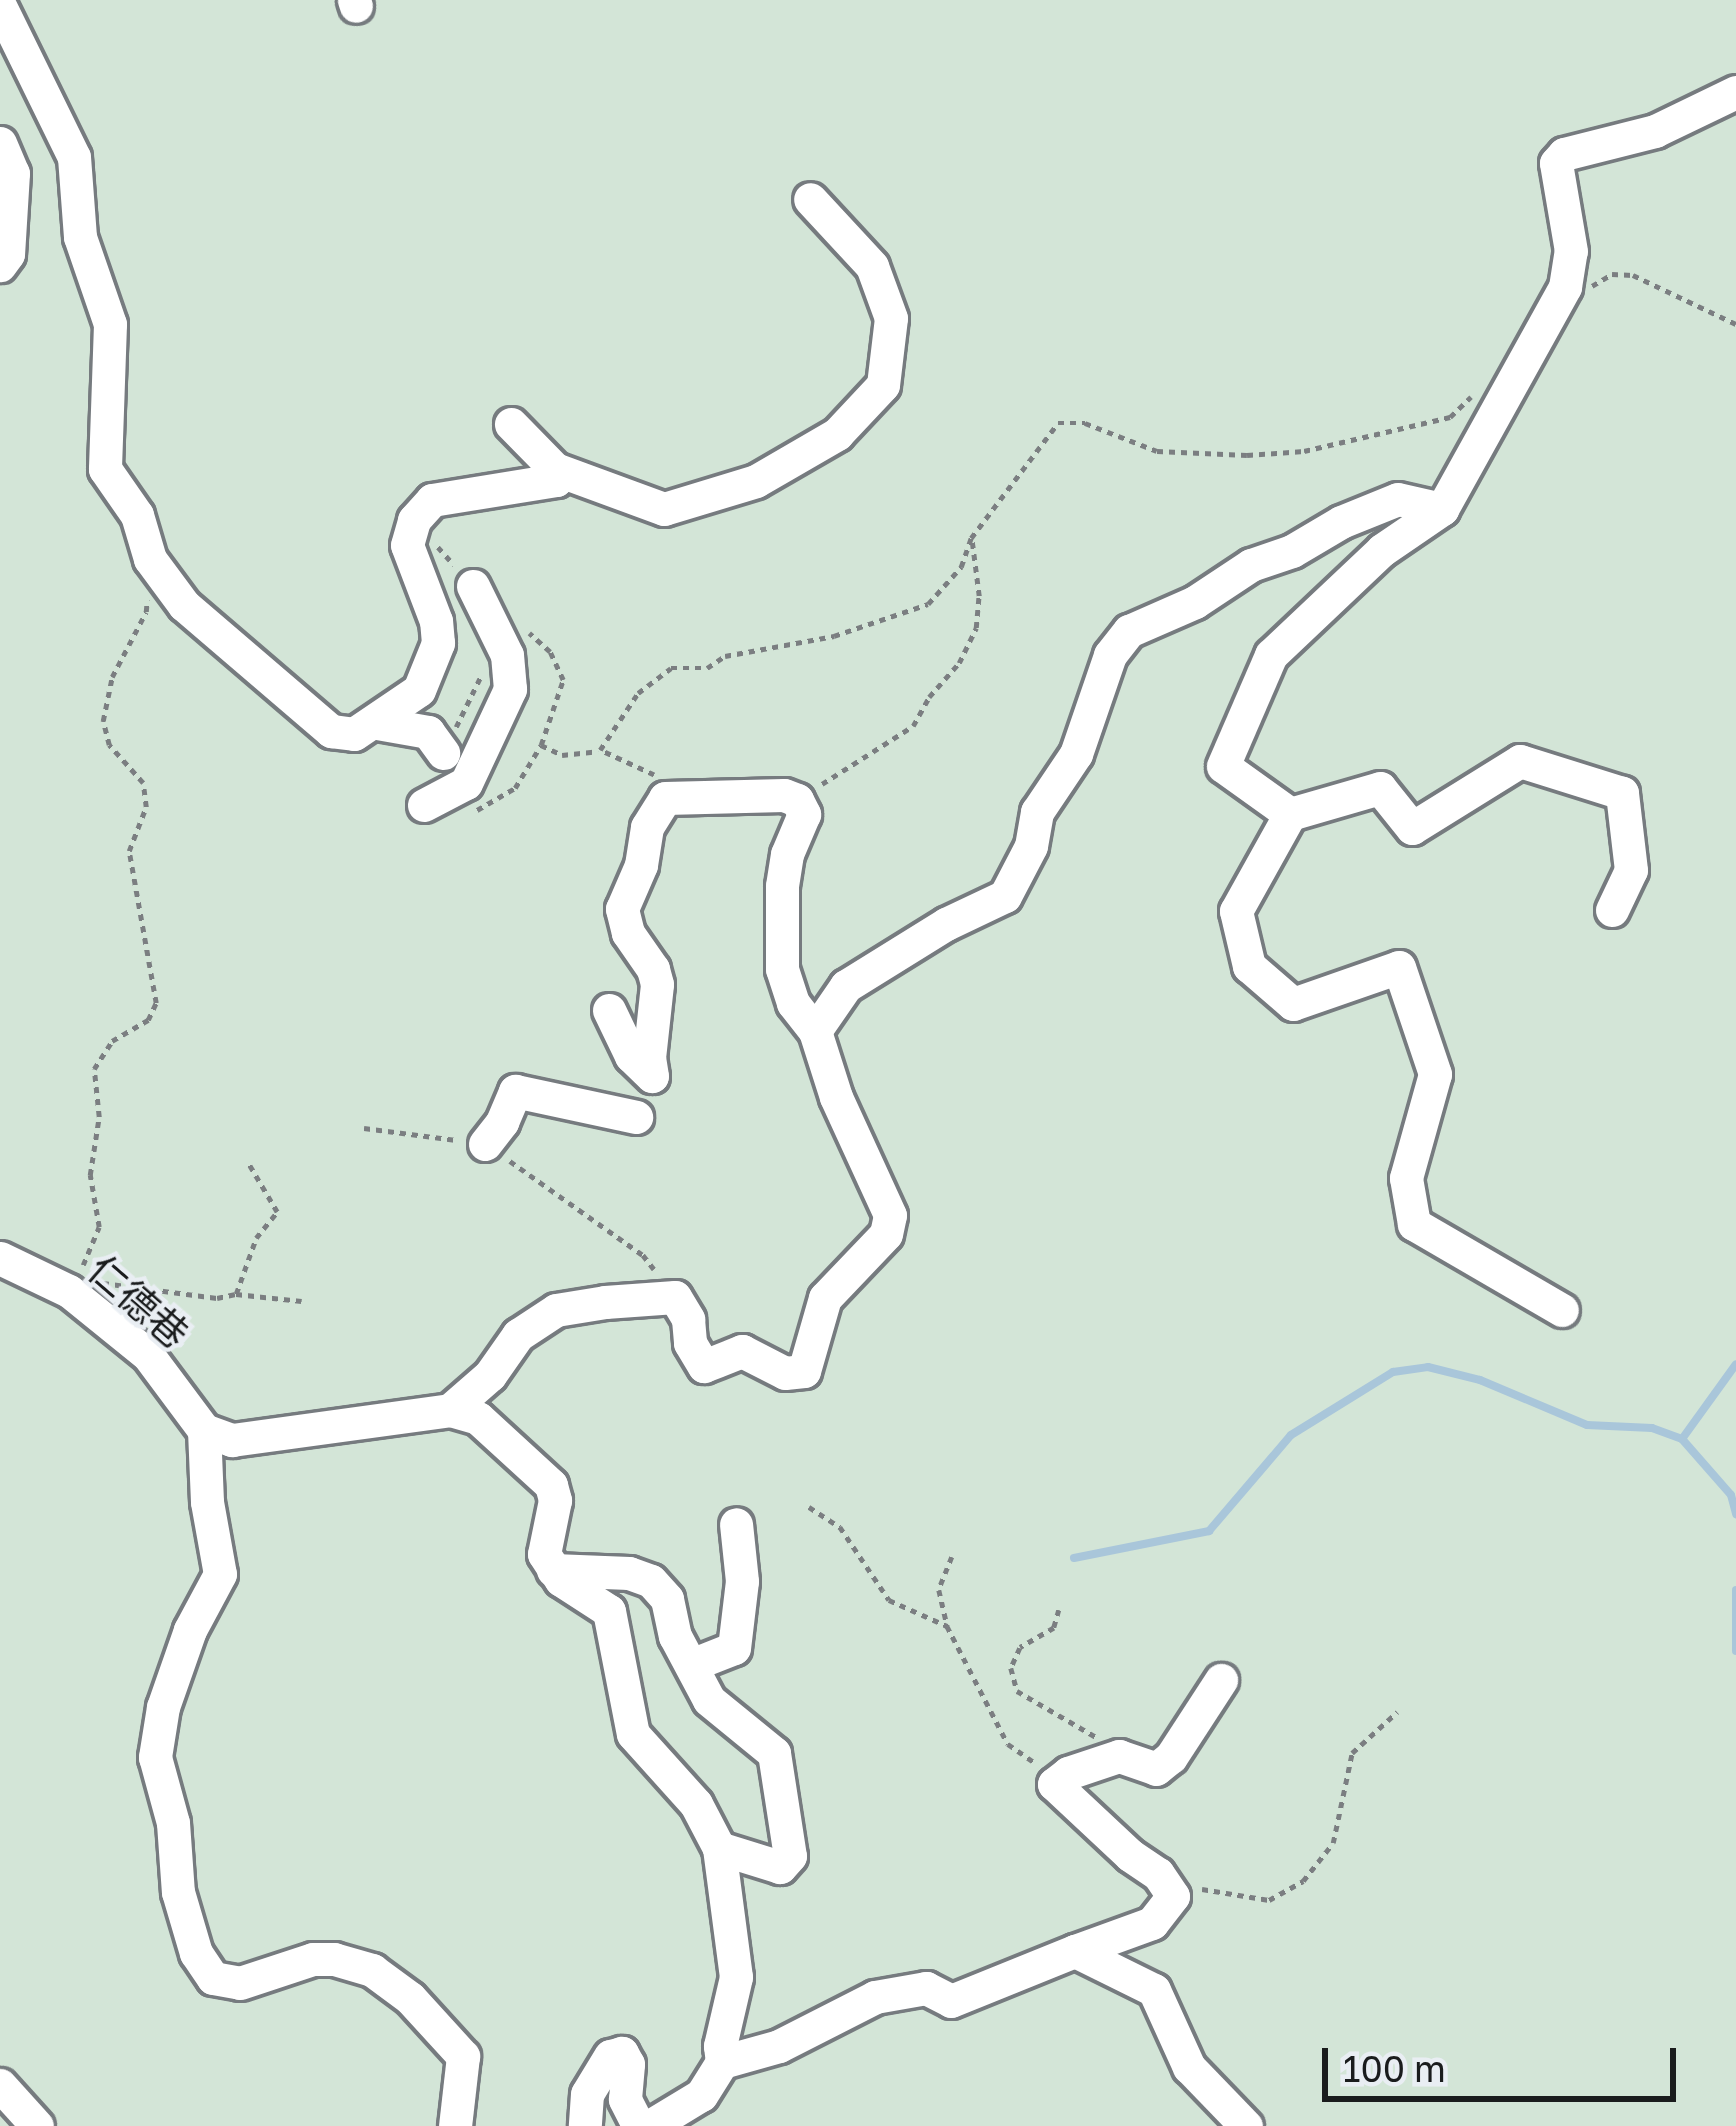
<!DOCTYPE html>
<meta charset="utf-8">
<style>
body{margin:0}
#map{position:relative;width:1736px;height:2126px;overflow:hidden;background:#e9eef3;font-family:"Golos Text","Noto Sans TC",sans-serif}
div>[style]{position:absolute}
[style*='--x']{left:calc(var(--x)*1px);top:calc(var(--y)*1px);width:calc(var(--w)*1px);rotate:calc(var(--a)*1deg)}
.green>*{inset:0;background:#d3e5d7}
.stream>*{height:8px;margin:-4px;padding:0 4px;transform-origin:4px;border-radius:4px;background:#a9c6da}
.path>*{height:4.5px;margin-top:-2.25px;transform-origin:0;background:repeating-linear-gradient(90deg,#7b7e81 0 6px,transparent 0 12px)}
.roads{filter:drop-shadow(3px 0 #767b7f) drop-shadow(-3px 0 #767b7f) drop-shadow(0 3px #767b7f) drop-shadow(0 -3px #767b7f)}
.minor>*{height:33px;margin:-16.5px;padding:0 16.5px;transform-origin:16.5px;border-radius:16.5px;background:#fff}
span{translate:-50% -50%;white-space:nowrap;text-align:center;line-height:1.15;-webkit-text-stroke:9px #e9eef3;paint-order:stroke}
.street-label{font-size:39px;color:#1a1c1d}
.scale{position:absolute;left:1322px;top:2048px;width:354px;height:54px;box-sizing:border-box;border:6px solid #1a1c1d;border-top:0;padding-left:15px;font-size:36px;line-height:42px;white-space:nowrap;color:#1a1c1d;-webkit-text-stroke:9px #e9eef3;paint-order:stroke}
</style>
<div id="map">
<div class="green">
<i style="clip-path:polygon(0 0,1736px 0,1736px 2126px,0 2126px)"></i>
</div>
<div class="stream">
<i style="--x:1682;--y:1439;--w:92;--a:-54.2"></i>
<i style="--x:1074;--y:1558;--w:138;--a:-11.3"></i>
<i style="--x:1209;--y:1531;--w:126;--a:-49.5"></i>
<i style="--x:1291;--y:1435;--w:120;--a:-31.7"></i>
<i style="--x:1393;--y:1372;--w:35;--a:-8"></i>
<i style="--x:1428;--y:1367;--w:54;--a:14"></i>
<i style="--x:1480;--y:1380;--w:116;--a:22.8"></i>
<i style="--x:1587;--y:1425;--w:65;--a:2.6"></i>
<i style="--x:1652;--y:1428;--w:32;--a:20"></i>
<i style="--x:1682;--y:1439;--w:74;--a:48.8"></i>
<i style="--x:1731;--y:1495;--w:20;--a:75"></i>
<i style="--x:1736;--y:1590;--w:61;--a:90"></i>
</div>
<div class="path">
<i style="--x:1592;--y:286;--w:23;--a:-31"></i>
<i style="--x:1612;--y:274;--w:21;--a:3"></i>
<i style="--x:1633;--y:275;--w:114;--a:25.4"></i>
<i style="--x:438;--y:547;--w:24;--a:48"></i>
<i style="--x:456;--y:727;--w:55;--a:-63.9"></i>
<i style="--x:541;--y:745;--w:23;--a:25"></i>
<i style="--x:562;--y:755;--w:36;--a:-6"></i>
<i style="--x:654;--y:775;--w:60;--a:-155.2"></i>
<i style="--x:600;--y:750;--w:69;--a:-56.3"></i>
<i style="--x:638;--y:693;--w:41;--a:-37.1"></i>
<i style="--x:671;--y:668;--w:36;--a:0"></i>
<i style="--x:707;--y:668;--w:22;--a:-34"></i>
<i style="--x:725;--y:656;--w:111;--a:-10.4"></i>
<i style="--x:834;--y:636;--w:99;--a:-18.8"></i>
<i style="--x:928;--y:604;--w:50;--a:-48.3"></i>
<i style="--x:961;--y:567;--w:31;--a:-71"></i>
<i style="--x:971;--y:538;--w:144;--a:-52.9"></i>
<i style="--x:1058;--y:423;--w:27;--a:0"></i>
<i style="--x:1085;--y:423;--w:77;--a:21.3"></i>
<i style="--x:1157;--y:451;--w:90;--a:2.5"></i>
<i style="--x:1247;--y:455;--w:57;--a:-4"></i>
<i style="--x:1304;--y:451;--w:150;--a:-13.1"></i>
<i style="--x:1450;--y:417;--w:29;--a:-44"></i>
<i style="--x:822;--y:784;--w:108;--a:-32.5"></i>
<i style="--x:913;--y:726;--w:33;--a:-61"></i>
<i style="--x:929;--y:697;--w:45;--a:-48.6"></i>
<i style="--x:959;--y:663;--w:39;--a:-64"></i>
<i style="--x:976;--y:628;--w:32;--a:-85"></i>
<i style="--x:979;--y:596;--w:55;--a:-97.3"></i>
<i style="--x:477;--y:810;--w:44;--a:-30.1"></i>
<i style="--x:515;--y:788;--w:50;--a:-58.8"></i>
<i style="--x:541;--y:745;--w:69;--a:-71.3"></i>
<i style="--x:563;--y:680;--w:31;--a:-115"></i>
<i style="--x:550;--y:652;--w:28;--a:-138"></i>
<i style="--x:364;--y:1128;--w:93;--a:7.4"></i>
<i style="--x:510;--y:1161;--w:163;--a:35.3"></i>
<i style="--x:643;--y:1255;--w:18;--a:52"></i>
<i style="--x:83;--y:1265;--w:41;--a:-67.2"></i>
<i style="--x:99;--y:1227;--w:53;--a:-99.8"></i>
<i style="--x:90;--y:1175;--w:59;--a:-81.2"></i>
<i style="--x:99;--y:1117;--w:48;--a:-95.9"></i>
<i style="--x:94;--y:1069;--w:33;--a:-57"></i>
<i style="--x:112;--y:1041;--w:42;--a:-30.3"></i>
<i style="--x:148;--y:1020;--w:19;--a:-65"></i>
<i style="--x:156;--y:1003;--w:154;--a:-100.1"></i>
<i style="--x:129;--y:851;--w:47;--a:-68.9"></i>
<i style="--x:146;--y:807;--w:24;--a:-97"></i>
<i style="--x:143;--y:783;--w:51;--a:-131.8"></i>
<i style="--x:109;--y:745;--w:25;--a:-104"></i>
<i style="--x:103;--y:721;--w:45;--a:-78.4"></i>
<i style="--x:112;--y:677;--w:73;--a:-62.4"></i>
<i style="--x:146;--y:612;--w:12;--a:-85"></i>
<i style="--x:103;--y:1283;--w:115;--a:7.5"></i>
<i style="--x:217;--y:1298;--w:19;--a:-12"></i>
<i style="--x:236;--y:1294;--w:66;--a:6.1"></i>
<i style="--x:236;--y:1294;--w:59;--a:-70.3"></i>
<i style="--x:256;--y:1238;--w:33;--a:-51"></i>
<i style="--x:277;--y:1212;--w:57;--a:-120.6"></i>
<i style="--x:809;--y:1507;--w:37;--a:33"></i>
<i style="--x:840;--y:1527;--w:88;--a:56.1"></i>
<i style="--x:889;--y:1600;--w:64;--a:24.1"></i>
<i style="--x:952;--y:1557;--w:35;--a:112"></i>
<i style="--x:939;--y:1590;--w:37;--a:77"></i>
<i style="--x:947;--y:1626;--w:133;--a:62.7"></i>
<i style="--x:1008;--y:1744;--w:32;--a:35"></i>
<i style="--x:1059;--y:1610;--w:19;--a:106"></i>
<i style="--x:1054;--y:1628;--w:39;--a:150"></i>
<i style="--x:1020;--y:1648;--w:22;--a:114"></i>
<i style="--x:1011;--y:1668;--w:24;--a:75"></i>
<i style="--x:1017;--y:1691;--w:91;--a:30.2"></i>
<i style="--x:1202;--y:1889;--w:68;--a:9.3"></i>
<i style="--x:1269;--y:1900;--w:39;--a:-29"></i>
<i style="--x:1303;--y:1881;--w:48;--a:-51.7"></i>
<i style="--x:1333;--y:1843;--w:92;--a:-78.1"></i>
<i style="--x:1352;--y:1753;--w:61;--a:-42.3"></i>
</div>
<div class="roads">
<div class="minor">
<i style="--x:354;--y:0;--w:6;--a:72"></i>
<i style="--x:0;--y:6;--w:168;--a:63.9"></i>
<i style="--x:74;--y:157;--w:80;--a:85.7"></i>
<i style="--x:80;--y:237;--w:92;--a:71"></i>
<i style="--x:110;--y:324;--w:145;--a:92"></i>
<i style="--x:105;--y:469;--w:56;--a:55.2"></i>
<i style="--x:137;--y:515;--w:46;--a:73.5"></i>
<i style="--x:150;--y:559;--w:57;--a:53.5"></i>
<i style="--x:184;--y:605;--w:194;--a:40.6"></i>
<i style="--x:331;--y:731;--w:23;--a:7"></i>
<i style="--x:354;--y:734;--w:78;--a:-34.1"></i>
<i style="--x:419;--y:690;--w:51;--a:-68"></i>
<i style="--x:438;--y:643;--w:22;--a:-95"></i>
<i style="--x:436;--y:621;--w:81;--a:-110.9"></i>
<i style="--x:407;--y:545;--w:26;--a:-74"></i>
<i style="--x:414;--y:520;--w:27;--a:-48"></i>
<i style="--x:432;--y:500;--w:126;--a:-9.2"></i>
<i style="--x:556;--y:480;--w:11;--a:-95"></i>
<i style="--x:555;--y:469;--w:63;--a:-134.4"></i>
<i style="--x:0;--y:143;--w:33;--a:67"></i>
<i style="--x:13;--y:173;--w:81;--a:93.5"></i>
<i style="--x:8;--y:254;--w:14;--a:126"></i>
<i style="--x:555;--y:469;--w:116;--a:20.2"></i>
<i style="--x:664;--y:509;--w:96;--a:-16.9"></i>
<i style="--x:756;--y:481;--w:94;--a:-30.1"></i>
<i style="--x:837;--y:434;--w:67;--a:-46.8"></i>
<i style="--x:883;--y:385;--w:67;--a:-83.2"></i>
<i style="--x:891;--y:318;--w:55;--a:-110.1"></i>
<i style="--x:872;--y:266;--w:91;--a:-132.8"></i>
<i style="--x:377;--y:723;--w:52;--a:10"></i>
<i style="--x:428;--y:732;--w:26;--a:54"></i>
<i style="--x:424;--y:805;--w:47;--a:-27.6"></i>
<i style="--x:466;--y:783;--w:104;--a:-64.9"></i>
<i style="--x:510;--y:689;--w:34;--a:-95"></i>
<i style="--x:507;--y:655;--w:77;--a:-116.2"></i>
<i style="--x:1290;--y:814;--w:111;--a:119.1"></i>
<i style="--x:1236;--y:911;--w:57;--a:76.7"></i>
<i style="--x:1249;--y:966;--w:58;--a:40.8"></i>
<i style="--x:1293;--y:1004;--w:112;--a:-19.2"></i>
<i style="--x:1399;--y:967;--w:113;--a:71.4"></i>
<i style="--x:1435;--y:1074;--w:108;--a:105.6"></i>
<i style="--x:1406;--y:1178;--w:47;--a:80.1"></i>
<i style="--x:1414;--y:1224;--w:171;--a:30.2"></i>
<i style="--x:1612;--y:910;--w:44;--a:-64.6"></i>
<i style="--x:1631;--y:870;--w:78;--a:-96.7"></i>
<i style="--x:1622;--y:793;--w:107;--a:-162.6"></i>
<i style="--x:1520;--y:761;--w:127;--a:148.2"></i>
<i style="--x:1412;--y:828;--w:51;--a:-128.7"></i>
<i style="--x:1380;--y:788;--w:94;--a:163.9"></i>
<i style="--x:1290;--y:814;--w:82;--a:-144.4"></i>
<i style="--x:1223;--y:766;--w:121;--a:-66.6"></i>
<i style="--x:1271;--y:655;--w:153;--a:-43.4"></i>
<i style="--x:1382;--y:550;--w:73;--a:-34.3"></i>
<i style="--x:1442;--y:509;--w:254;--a:-61"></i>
<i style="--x:1565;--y:287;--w:36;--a:-81"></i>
<i style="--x:1571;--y:251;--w:89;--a:-99.7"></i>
<i style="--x:1556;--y:163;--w:12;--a:-48"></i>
<i style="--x:1564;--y:154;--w:94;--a:-14.2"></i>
<i style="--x:1655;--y:131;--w:90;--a:-25.7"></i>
<i style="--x:609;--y:1010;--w:51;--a:64.4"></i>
<i style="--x:631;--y:1056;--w:29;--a:44"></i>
<i style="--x:652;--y:1076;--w:18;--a:-99"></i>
<i style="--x:649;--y:1058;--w:74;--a:-83.8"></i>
<i style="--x:657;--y:984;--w:16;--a:-105"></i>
<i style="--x:653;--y:969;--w:44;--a:-124.8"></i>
<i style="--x:628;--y:933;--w:25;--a:-104"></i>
<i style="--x:622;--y:909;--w:48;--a:-66.6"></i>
<i style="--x:641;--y:865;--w:38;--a:-81"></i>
<i style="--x:647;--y:827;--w:34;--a:-58"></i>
<i style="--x:665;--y:798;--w:119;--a:-1.4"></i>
<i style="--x:784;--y:795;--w:14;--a:21"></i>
<i style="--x:797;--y:800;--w:16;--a:63"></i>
<i style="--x:804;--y:814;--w:43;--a:113"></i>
<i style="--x:787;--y:854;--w:32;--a:99"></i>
<i style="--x:782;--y:886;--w:83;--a:90"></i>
<i style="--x:782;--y:969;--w:36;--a:72"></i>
<i style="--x:793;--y:1003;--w:36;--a:52"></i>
<i style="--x:485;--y:1144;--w:28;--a:-52"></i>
<i style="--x:502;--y:1122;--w:34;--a:-67"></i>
<i style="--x:515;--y:1091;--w:124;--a:12.1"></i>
<i style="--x:0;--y:1258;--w:76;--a:25.6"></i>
<i style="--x:69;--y:1291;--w:102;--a:39"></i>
<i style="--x:148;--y:1355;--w:94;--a:53.3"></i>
<i style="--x:450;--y:1410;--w:29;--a:16"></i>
<i style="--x:478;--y:1418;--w:99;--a:42.5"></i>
<i style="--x:551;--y:1485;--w:16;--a:75"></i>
<i style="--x:555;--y:1500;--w:55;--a:101.5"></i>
<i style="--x:544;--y:1554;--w:31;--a:57"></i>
<i style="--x:561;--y:1580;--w:57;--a:32.9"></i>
<i style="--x:609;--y:1611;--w:125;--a:79"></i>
<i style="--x:633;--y:1734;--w:94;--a:48"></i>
<i style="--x:696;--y:1804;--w:50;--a:62.4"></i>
<i style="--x:719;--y:1848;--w:130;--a:82.5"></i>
<i style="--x:736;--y:1977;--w:71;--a:103.1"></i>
<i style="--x:720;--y:2046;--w:16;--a:83"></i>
<i style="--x:722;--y:2062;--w:39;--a:122"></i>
<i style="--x:701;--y:2095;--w:60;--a:148.7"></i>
<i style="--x:650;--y:2126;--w:12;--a:-175"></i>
<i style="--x:638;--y:2125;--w:29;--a:-117"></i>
<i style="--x:625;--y:2099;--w:35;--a:-85"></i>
<i style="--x:628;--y:2064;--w:13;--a:-119"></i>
<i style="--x:622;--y:2053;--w:12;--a:166"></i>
<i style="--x:610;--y:2056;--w:44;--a:121.2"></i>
<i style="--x:587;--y:2094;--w:32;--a:94"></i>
<i style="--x:204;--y:1430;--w:30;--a:20"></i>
<i style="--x:232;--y:1440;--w:220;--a:-7.8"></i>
<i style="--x:450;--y:1410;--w:53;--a:-41.2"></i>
<i style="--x:490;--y:1375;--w:49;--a:-55"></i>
<i style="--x:518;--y:1335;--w:45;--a:-33.3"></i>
<i style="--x:556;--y:1310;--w:50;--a:-9.3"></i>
<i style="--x:605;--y:1302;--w:70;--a:-4.1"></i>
<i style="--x:675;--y:1297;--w:26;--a:59"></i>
<i style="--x:688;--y:1319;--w:24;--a:85"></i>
<i style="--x:690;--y:1343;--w:27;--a:59"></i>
<i style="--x:704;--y:1366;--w:41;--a:-21.5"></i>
<i style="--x:742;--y:1351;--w:48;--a:27.1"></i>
<i style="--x:785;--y:1373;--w:19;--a:-6"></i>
<i style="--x:804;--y:1371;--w:76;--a:-74"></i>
<i style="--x:825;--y:1298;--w:88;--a:-46.4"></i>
<i style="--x:886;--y:1234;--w:19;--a:-78"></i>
<i style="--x:890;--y:1215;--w:130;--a:-114.6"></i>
<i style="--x:836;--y:1097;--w:69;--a:-107.7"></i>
<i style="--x:815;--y:1031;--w:55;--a:-55.4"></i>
<i style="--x:846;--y:986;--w:118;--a:-31.8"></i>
<i style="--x:946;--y:924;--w:65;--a:-25.4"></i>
<i style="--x:1005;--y:896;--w:56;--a:-62.5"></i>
<i style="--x:1031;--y:846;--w:35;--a:-80"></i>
<i style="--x:1037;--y:812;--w:70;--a:-56.1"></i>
<i style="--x:1076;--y:754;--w:105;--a:-71"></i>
<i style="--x:1110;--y:655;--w:31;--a:-52"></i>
<i style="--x:1129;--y:631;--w:72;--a:-23.7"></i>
<i style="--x:1195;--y:602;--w:67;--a:-33.5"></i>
<i style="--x:1251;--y:565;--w:43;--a:-18.9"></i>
<i style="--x:1292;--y:551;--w:57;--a:-30.6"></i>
<i style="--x:1341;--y:522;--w:61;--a:-22"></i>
<i style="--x:1398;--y:499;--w:45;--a:12.8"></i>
<i style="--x:204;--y:1430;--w:72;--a:87.6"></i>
<i style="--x:207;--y:1502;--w:73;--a:79.8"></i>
<i style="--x:220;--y:1574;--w:64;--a:118.2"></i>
<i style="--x:190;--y:1630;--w:82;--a:109.3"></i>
<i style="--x:163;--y:1707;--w:51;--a:99.1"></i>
<i style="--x:155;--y:1757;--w:68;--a:74.7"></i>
<i style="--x:173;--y:1823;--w:69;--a:85.9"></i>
<i style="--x:178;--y:1892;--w:64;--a:73.6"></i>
<i style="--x:196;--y:1953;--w:30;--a:56"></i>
<i style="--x:213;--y:1978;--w:27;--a:10"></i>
<i style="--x:240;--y:1983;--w:77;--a:-18.2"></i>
<i style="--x:313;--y:1959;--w:21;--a:0"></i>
<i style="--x:334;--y:1959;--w:40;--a:16"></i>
<i style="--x:372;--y:1970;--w:47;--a:36.4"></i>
<i style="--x:410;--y:1998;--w:79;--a:47.6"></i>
<i style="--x:463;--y:2056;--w:70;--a:96.5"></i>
<i style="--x:553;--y:1570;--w:76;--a:2.3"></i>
<i style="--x:629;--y:1573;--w:23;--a:20"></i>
<i style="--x:651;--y:1581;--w:24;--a:48"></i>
<i style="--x:667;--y:1599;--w:38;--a:78"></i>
<i style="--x:675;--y:1636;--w:72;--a:62"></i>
<i style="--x:709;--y:1700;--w:84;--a:39.2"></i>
<i style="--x:774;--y:1753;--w:104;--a:81.2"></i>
<i style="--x:790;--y:1856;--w:15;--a:132"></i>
<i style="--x:780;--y:1867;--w:64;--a:-162.7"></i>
<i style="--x:691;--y:1665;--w:46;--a:-21.6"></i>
<i style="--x:734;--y:1648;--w:67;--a:-83.2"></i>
<i style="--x:742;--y:1581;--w:57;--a:-96"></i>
<i style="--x:1075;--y:1951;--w:82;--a:-20"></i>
<i style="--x:1152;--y:1923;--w:34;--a:-52"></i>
<i style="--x:1173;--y:1896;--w:27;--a:-124"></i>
<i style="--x:1158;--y:1874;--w:34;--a:-146"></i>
<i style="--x:1130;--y:1855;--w:104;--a:-136.9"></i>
<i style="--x:1054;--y:1784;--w:18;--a:-38"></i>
<i style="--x:1068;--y:1773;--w:54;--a:-18.4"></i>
<i style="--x:1119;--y:1756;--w:39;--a:19"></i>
<i style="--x:1156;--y:1769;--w:19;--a:-39"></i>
<i style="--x:1171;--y:1757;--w:92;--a:-57"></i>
<i style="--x:722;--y:2062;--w:59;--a:-15.7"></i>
<i style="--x:779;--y:2046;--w:108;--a:-27"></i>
<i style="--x:875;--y:1997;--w:52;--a:-10"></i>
<i style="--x:926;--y:1988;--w:28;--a:27"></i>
<i style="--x:951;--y:2001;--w:134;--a:-22"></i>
<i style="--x:1075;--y:1951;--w:88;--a:26.3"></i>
<i style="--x:1154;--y:1990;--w:85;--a:65.6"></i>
<i style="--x:1189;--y:2067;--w:82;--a:46"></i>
<i style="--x:0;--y:2085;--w:55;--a:47.9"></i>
</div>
</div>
<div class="street-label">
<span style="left:138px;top:1302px;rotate:41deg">仁德巷</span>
</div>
<div class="scale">100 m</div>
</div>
